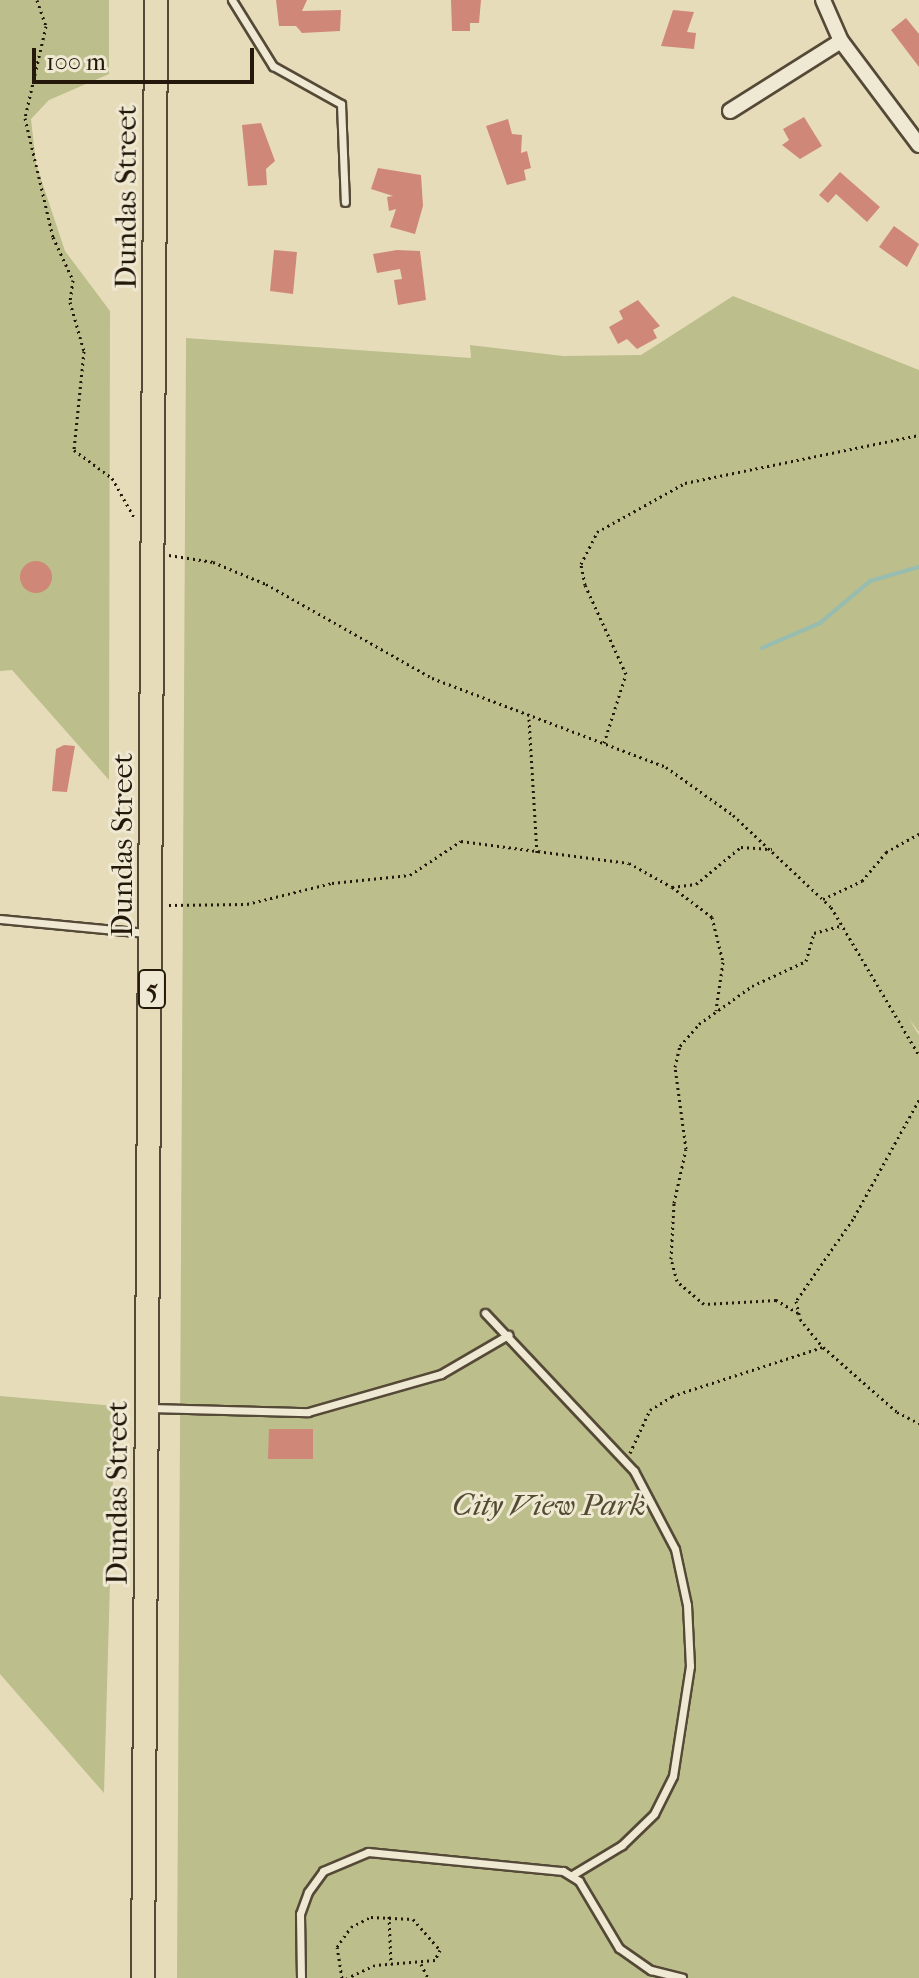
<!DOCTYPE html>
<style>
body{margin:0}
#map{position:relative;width:919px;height:1978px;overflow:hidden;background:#e7dcba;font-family:"IM FELL French Canon",serif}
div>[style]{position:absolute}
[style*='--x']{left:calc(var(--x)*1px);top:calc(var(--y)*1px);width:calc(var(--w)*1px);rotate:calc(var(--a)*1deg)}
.green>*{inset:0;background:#bcbe8b}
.stream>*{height:4px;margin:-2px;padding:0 2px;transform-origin:2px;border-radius:2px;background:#97bcb0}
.building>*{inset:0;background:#cf8877}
.round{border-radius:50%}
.path>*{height:3px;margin-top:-1.5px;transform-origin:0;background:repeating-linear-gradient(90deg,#24180b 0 2px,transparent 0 6px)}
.roads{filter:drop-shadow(2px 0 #554937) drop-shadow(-2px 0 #554937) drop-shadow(0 2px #554937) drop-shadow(0 -2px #554937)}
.service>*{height:7px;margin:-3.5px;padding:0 3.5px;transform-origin:3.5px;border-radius:3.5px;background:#efe8d2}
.minor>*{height:14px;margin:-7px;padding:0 7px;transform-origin:7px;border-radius:7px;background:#efe8d2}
.primary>*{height:22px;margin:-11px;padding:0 11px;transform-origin:11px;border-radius:11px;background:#e7dcba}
span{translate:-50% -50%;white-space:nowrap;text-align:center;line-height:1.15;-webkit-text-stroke:6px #efe8d2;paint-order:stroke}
.shield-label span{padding:2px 6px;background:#efe8d2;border:2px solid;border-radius:6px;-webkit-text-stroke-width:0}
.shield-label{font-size:28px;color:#24180b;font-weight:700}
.street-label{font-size:30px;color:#24180b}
.park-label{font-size:30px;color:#524a31;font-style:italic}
.scale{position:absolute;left:32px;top:48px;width:222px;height:36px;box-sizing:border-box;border:4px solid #24180b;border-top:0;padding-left:10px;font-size:24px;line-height:28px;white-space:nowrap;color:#24180b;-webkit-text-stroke:6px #efe8d2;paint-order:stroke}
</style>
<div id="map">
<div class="green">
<i style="clip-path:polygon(0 0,109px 0,109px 74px,49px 100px,31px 119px,36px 164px,65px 251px,110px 311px,109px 780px,12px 670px,0 671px)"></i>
<i style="clip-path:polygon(733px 296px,919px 370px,919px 1032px,909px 1019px,919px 1035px,919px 1978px,177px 1978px,186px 338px,471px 358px,470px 345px,563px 356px,641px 355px)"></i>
<i style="clip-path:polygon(0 1396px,115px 1406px,104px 1793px,0 1674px)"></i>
</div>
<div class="stream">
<i style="--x:762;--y:648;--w:63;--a:-23.3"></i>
<i style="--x:820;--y:623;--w:65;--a:-40"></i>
<i style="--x:870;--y:581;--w:51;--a:-15.9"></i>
</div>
<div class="building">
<i style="clip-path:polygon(276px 0,307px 0,302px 11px,341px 10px,340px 31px,302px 33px,296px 26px,279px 26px)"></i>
<i style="clip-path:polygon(451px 0,481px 0,479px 23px,470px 23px,470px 31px,452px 31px)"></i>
<i style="clip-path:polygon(673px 10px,694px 12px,687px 32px,696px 33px,694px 49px,661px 46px)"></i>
<i style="clip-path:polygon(906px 18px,919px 34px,919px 67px,891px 30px)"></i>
<i style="clip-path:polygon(804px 117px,822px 146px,800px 159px,782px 145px,789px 140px,783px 129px)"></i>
<i style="clip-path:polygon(508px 119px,512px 134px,522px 135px,521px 153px,527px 151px,531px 168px,524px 170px,526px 180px,507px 185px,486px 126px)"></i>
<i style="clip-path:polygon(261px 123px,275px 161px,266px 169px,267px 185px,248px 186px,242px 125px)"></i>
<i style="clip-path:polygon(378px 168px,421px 175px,423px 206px,415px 234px,390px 227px,396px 209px,389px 211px,387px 197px,393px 196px,371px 189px)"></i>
<i style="clip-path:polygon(840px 172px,880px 207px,867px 222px,836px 194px,828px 203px,819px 195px)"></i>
<i style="clip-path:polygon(894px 226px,919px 244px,907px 267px,879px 247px)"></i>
<i style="clip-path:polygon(274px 250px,297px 252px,293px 294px,270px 291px)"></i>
<i style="clip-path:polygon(397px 250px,420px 251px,426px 300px,398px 305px,394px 280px,402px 279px,400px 269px,377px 273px,373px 254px)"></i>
<i style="clip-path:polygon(638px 300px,660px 326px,653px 330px,657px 338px,637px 349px,627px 339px,618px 344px,609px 327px,623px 319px,619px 311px)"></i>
<i class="round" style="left:20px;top:561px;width:32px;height:32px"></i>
<i style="clip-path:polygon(64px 745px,75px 746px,67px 792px,52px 791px,56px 749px)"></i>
<i style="clip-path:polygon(269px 1429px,313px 1429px,313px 1459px,268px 1459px)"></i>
</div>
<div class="path">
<i style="--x:37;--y:0;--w:28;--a:71"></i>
<i style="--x:46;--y:26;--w:94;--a:102.9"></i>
<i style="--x:25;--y:118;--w:122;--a:76.8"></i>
<i style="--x:53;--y:237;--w:47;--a:65.1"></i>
<i style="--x:73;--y:280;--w:22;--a:98"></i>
<i style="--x:70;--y:302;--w:51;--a:74.1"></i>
<i style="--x:84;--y:351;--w:100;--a:95.8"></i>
<i style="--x:74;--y:450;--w:47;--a:36.4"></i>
<i style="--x:112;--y:478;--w:45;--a:60.6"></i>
<i style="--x:169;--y:555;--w:45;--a:9"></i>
<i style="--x:213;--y:562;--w:57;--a:22.5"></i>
<i style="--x:266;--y:584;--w:191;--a:29.5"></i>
<i style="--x:432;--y:678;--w:250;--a:20.8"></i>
<i style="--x:666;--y:767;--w:82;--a:35.6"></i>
<i style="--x:733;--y:815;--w:134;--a:43.2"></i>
<i style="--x:831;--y:907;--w:172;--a:59.3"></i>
<i style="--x:529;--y:719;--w:135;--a:86.6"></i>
<i style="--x:604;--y:743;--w:72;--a:-72.3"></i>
<i style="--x:626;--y:674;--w:98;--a:-114.7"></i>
<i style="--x:585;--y:585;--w:21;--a:-101"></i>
<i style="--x:581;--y:564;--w:36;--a:-63"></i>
<i style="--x:597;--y:532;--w:101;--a:-29.1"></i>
<i style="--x:685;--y:483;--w:239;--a:-11.6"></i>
<i style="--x:672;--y:887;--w:50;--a:36.9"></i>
<i style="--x:712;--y:917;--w:46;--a:76.3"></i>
<i style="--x:723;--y:962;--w:49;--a:98.3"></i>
<i style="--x:823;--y:899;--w:43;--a:-24.8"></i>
<i style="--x:862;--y:881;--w:38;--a:-50"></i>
<i style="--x:886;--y:852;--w:38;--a:-29"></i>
<i style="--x:169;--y:905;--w:78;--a:-0.7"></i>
<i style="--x:247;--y:904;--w:88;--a:-13.9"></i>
<i style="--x:332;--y:883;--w:78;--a:-5.9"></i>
<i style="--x:410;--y:875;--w:61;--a:-33.7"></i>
<i style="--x:461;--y:841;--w:169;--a:7.5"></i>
<i style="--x:629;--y:863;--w:49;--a:29.2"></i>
<i style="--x:672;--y:887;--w:24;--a:-7"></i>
<i style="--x:696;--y:884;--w:58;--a:-39.4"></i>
<i style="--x:741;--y:847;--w:31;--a:4"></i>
<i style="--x:919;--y:1100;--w:136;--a:119"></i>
<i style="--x:853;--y:1219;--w:100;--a:124.8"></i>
<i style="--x:796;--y:1301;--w:18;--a:77"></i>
<i style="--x:800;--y:1319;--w:36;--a:51"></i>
<i style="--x:823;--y:1347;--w:98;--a:41.3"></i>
<i style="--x:897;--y:1412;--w:25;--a:27"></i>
<i style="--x:798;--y:1313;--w:26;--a:-149"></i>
<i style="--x:776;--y:1300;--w:72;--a:176.8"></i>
<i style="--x:704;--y:1304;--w:35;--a:-140"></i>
<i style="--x:677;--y:1281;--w:23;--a:-105"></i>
<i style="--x:671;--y:1259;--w:56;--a:-86.9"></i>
<i style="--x:674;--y:1203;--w:55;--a:-77.5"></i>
<i style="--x:686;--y:1149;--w:83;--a:-97.6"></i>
<i style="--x:675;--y:1067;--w:22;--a:-77"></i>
<i style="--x:680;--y:1046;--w:29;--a:-49"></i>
<i style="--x:699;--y:1024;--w:65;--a:-35.6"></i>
<i style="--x:752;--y:986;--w:60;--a:-24.8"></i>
<i style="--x:806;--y:961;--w:29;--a:-74"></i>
<i style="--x:814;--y:933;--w:27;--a:-15"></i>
<i style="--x:630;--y:1453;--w:47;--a:-65.1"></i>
<i style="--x:650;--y:1410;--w:26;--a:-32"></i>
<i style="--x:672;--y:1396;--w:159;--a:-18"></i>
<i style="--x:389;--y:1916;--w:48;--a:87.6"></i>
<i style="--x:421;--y:1964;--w:16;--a:63"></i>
<i style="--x:342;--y:1978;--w:31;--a:-99"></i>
<i style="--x:337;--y:1947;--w:24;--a:-55"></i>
<i style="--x:351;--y:1927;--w:22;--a:-27"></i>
<i style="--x:371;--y:1917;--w:42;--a:2.7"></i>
<i style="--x:413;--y:1919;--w:41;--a:48.9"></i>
<i style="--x:440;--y:1950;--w:11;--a:117"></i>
<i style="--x:435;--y:1960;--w:60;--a:175.2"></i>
<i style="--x:375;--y:1965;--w:31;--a:155"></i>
</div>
<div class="roads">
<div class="service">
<i style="--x:232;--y:0;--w:78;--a:58.2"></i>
<i style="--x:273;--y:66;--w:78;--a:29.2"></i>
<i style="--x:341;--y:104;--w:98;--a:87.7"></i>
<i style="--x:0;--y:919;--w:146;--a:5.5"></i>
<i style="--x:485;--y:1313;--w:217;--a:46.7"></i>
<i style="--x:634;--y:1471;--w:88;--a:62.3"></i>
<i style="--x:675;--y:1549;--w:57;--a:77.9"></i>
<i style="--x:687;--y:1605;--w:61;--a:87.2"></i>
<i style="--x:690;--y:1666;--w:111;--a:98.8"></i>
<i style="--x:673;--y:1776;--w:42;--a:116.6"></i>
<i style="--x:654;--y:1814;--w:45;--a:135.9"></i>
<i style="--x:622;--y:1845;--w:58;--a:149"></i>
<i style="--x:150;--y:1408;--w:158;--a:1.5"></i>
<i style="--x:308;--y:1412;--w:138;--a:-15.9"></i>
<i style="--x:441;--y:1374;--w:78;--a:-30.2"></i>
<i style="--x:301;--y:1978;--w:64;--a:-90.9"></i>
<i style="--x:300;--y:1914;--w:23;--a:-70"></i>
<i style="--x:308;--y:1892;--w:26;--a:-54"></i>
<i style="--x:323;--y:1871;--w:49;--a:-22.9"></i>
<i style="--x:368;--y:1852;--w:196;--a:5.6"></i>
<i style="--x:563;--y:1871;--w:19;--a:32"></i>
<i style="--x:579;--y:1881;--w:78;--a:59.2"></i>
<i style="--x:619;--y:1948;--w:39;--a:35"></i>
<i style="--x:651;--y:1970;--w:32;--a:14"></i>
</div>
<div class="minor">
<i style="--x:823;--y:0;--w:45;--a:66.3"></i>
<i style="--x:841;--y:41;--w:130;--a:53.1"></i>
<i style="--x:730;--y:111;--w:131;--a:-32.2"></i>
</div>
<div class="primary">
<i style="--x:143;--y:1978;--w:1978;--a:-89.62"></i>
</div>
</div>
<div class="shield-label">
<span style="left:152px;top:989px">5</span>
</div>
<div class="street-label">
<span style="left:127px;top:197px;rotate:-90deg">Dundas Street</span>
<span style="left:123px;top:845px;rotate:-90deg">Dundas Street</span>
<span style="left:118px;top:1493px;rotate:-90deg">Dundas Street</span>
</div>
<div class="park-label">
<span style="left:549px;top:1506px">City View Park</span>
</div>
<div class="scale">100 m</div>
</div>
